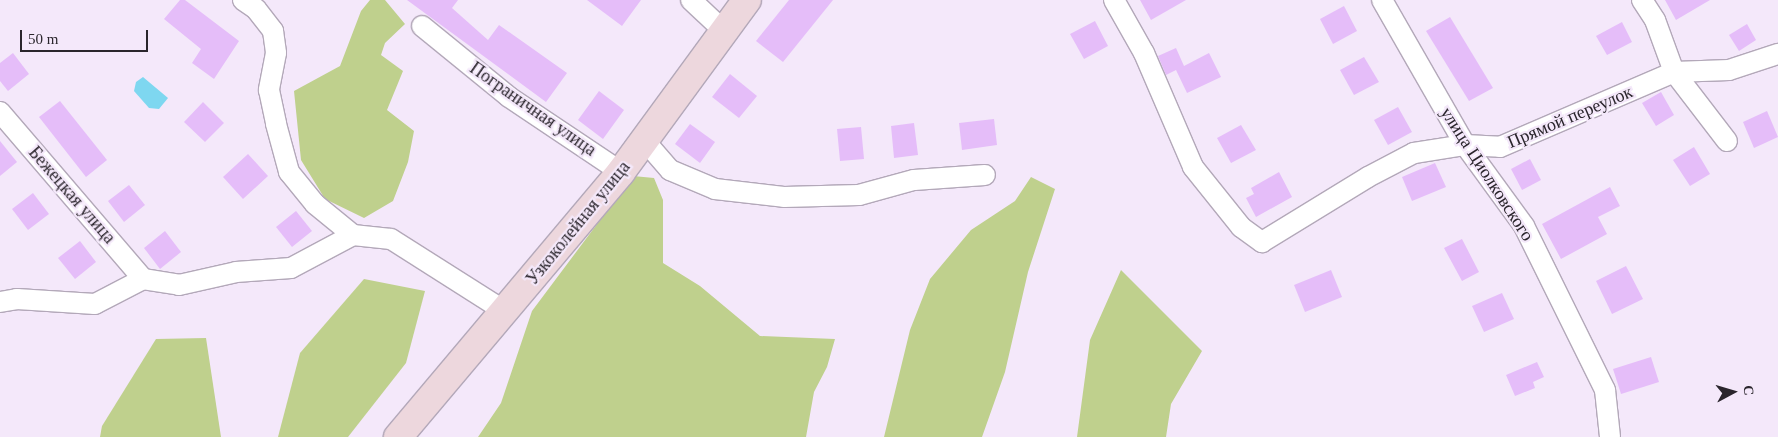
<!DOCTYPE html>
<meta charset="utf-8">
<style>
body{margin:0}
#map{position:relative;width:1778px;height:437px;overflow:hidden;background:#f4e8fa;font-family:Georgia,serif}
div>[style]{position:absolute}
[style*='--x']{left:calc(var(--x)*1px);top:calc(var(--y)*1px);width:calc(var(--w)*1px);rotate:calc(var(--a)*1deg)}
.green>*{inset:0;background:#bfd08d}
.water>*{inset:0;background:#7ed7f0}
.building>*{inset:0;background:#e5bdf9}
.roads{filter:drop-shadow(1px 0 #b3a8b9) drop-shadow(-1px 0 #b3a8b9) drop-shadow(0 1px #b3a8b9) drop-shadow(0 -1px #b3a8b9)}
.street>*{height:20px;margin:-10px;padding:0 10px;transform-origin:10px;border-radius:10px;background:#fff}
.secondary>*{height:28px;margin:-14px;padding:0 14px;transform-origin:14px;border-radius:14px;background:#edd7dd}
span{translate:-50% -50%;white-space:nowrap;text-align:center;line-height:1.15;-webkit-text-stroke:4.5px #f4e8fa;paint-order:stroke}
.street-label{font-size:18px;color:#2a252c}
.north{position:absolute;left:1708px;top:367px;width:50px;height:50px;-webkit-text-stroke:4px #f4e8fa;paint-order:stroke;rotate:84deg;font-size:14px;font-weight:700;line-height:20px;text-align:center;color:#2a252c}
.north::after{content:'';display:block;margin:auto;width:18px;height:22px;background:#2a252c;clip-path:polygon(50% 0,100% 100%,50% 72%,0 100%)}
.scale{position:absolute;left:20px;top:30px;width:128px;height:22px;box-sizing:border-box;border:2px solid #2a252c;border-top:0;padding-left:6px;font-size:15px;line-height:18px;white-space:nowrap;color:#2a252c;-webkit-text-stroke:4px #f4e8fa;paint-order:stroke}
</style>
<div id="map">
<div class="green">
<i style="clip-path:polygon(370px 0,385px 0,405px 24px,385px 43px,381px 55px,403px 71px,387px 110px,414px 131px,408px 162px,393px 201px,364px 218px,325px 199px,301px 160px,294px 91px,340px 66px,361px 11px)"></i>
<i style="clip-path:polygon(633px 176px,654px 178px,663px 200px,663px 263px,700px 286px,760px 336px,835px 339px,827px 367px,814px 392px,806px 437px,478px 437px,501px 403px,532px 311px)"></i>
<i style="clip-path:polygon(1031px 177px,1055px 189px,1028px 272px,1005px 372px,982px 437px,884px 437px,910px 330px,930px 279px,971px 230px,1015px 201px)"></i>
<i style="clip-path:polygon(1121px 270px,1202px 351px,1171px 404px,1166px 437px,1077px 437px,1090px 340px)"></i>
<i style="clip-path:polygon(364px 279px,425px 291px,406px 363px,348px 437px,278px 437px,300px 353px)"></i>
<i style="clip-path:polygon(206px 338px,221px 437px,100px 437px,102px 426px,156px 339px)"></i>
</div>
<div class="water">
<i style="clip-path:polygon(143px 77px,168px 98px,159px 109px,149px 108px,134px 91px,136px 82px)"></i>
</div>
<div class="building">
<i style="clip-path:polygon(180px 0,185px 0,239px 41px,214px 79px,192px 63px,201px 49px,164px 19px)"></i>
<i style="clip-path:polygon(407px 0,458px 0,452px 8px,488px 40px,499px 25px,567px 73px,546px 102px)"></i>
<i style="clip-path:polygon(587px 0,641px 0,622px 26px)"></i>
<i style="clip-path:polygon(789px 0,833px 0,783px 62px,756px 41px)"></i>
<i style="clip-path:polygon(1140px 0,1186px 0,1151px 20px)"></i>
<i style="clip-path:polygon(1665px 0,1710px 0,1676px 20px)"></i>
<i style="clip-path:polygon(1344px 6px,1357px 31px,1333px 44px,1320px 19px)"></i>
<i style="clip-path:polygon(1450px 17px,1493px 88px,1469px 101px,1426px 31px)"></i>
<i style="clip-path:polygon(1095px 21px,1108px 46px,1084px 59px,1070px 34px)"></i>
<i style="clip-path:polygon(1622px 22px,1632px 42px,1607px 55px,1596px 36px)"></i>
<i style="clip-path:polygon(1747px 24px,1756px 40px,1739px 51px,1729px 35px)"></i>
<i style="clip-path:polygon(1176px 48px,1184px 66px,1209px 53px,1221px 77px,1187px 93px,1176px 70px,1166px 75px,1158px 56px)"></i>
<i style="clip-path:polygon(13px 53px,29px 74px,8px 91px,0 81px,0 63px)"></i>
<i style="clip-path:polygon(1364px 57px,1379px 82px,1354px 95px,1340px 70px)"></i>
<i style="clip-path:polygon(730px 74px,757px 96px,739px 118px,712px 97px)"></i>
<i style="clip-path:polygon(599px 91px,624px 110px,603px 139px,578px 120px)"></i>
<i style="clip-path:polygon(1661px 92px,1674px 115px,1656px 126px,1642px 103px)"></i>
<i style="clip-path:polygon(60px 101px,107px 160px,86px 177px,39px 117px)"></i>
<i style="clip-path:polygon(203px 102px,224px 123px,205px 142px,184px 122px)"></i>
<i style="clip-path:polygon(1398px 107px,1412px 132px,1388px 145px,1374px 120px)"></i>
<i style="clip-path:polygon(1767px 111px,1778px 137px,1754px 148px,1743px 122px)"></i>
<i style="clip-path:polygon(994px 119px,997px 145px,962px 150px,959px 123px)"></i>
<i style="clip-path:polygon(914px 123px,918px 155px,894px 158px,891px 126px)"></i>
<i style="clip-path:polygon(690px 124px,715px 142px,700px 163px,675px 144px)"></i>
<i style="clip-path:polygon(1241px 125px,1256px 150px,1231px 163px,1217px 138px)"></i>
<i style="clip-path:polygon(861px 127px,864px 159px,840px 161px,837px 129px)"></i>
<i style="clip-path:polygon(0 141px,17px 162px,0 176px)"></i>
<i style="clip-path:polygon(1694px 147px,1710px 174px,1690px 186px,1673px 160px)"></i>
<i style="clip-path:polygon(248px 154px,268px 176px,243px 199px,223px 177px)"></i>
<i style="clip-path:polygon(1530px 159px,1541px 180px,1522px 190px,1511px 169px)"></i>
<i style="clip-path:polygon(1435px 163px,1446px 187px,1412px 201px,1402px 177px)"></i>
<i style="clip-path:polygon(1279px 172px,1292px 197px,1256px 217px,1246px 198px,1254px 194px,1251px 188px)"></i>
<i style="clip-path:polygon(129px 185px,145px 205px,124px 222px,108px 201px)"></i>
<i style="clip-path:polygon(1610px 187px,1620px 206px,1598px 217px,1607px 234px,1561px 259px,1542px 224px)"></i>
<i style="clip-path:polygon(33px 193px,49px 214px,28px 230px,12px 209px)"></i>
<i style="clip-path:polygon(296px 211px,312px 231px,292px 247px,276px 227px)"></i>
<i style="clip-path:polygon(165px 231px,181px 252px,160px 269px,144px 248px)"></i>
<i style="clip-path:polygon(1462px 239px,1479px 272px,1462px 281px,1444px 248px)"></i>
<i style="clip-path:polygon(80px 241px,96px 262px,75px 279px,58px 258px)"></i>
<i style="clip-path:polygon(1626px 266px,1643px 299px,1612px 314px,1596px 281px)"></i>
<i style="clip-path:polygon(1331px 270px,1342px 297px,1305px 312px,1294px 285px)"></i>
<i style="clip-path:polygon(1502px 293px,1514px 319px,1484px 332px,1472px 306px)"></i>
<i style="clip-path:polygon(1651px 357px,1659px 382px,1621px 394px,1613px 369px)"></i>
<i style="clip-path:polygon(1537px 362px,1544px 377px,1533px 382px,1535px 388px,1515px 396px,1506px 375px)"></i>
</div>
<div class="roads">
<div class="street">
<i style="--x:243;--y:0;--w:16;--a:35"></i>
<i style="--x:256;--y:9;--w:28;--a:52"></i>
<i style="--x:273;--y:31;--w:22;--a:82"></i>
<i style="--x:276;--y:53;--w:38;--a:101"></i>
<i style="--x:269;--y:90;--w:35;--a:78"></i>
<i style="--x:276;--y:124;--w:50;--a:74.8"></i>
<i style="--x:289;--y:172;--w:41;--a:50.9"></i>
<i style="--x:315;--y:204;--w:49;--a:39.2"></i>
<i style="--x:353;--y:235;--w:38;--a:6"></i>
<i style="--x:391;--y:239;--w:136;--a:32.4"></i>
<i style="--x:691;--y:0;--w:44;--a:43.2"></i>
<i style="--x:1114;--y:0;--w:61;--a:60.5"></i>
<i style="--x:1144;--y:53;--w:124;--a:66.7"></i>
<i style="--x:1193;--y:167;--w:77;--a:51.3"></i>
<i style="--x:1241;--y:227;--w:26;--a:36"></i>
<i style="--x:1262;--y:242;--w:124;--a:-31.5"></i>
<i style="--x:1368;--y:177;--w:52;--a:-27.6"></i>
<i style="--x:1414;--y:153;--w:52;--a:-8.9"></i>
<i style="--x:1465;--y:145;--w:35;--a:3"></i>
<i style="--x:1500;--y:147;--w:189;--a:-23.3"></i>
<i style="--x:1674;--y:72;--w:55;--a:-2.1"></i>
<i style="--x:1729;--y:70;--w:52;--a:-18.1"></i>
<i style="--x:1382;--y:0;--w:167;--a:60.2"></i>
<i style="--x:1465;--y:145;--w:100;--a:53.9"></i>
<i style="--x:1524;--y:226;--w:183;--a:63.7"></i>
<i style="--x:1605;--y:390;--w:47;--a:83.9"></i>
<i style="--x:1642;--y:0;--w:24;--a:57"></i>
<i style="--x:1655;--y:20;--w:55;--a:69.9"></i>
<i style="--x:1674;--y:72;--w:87;--a:52.5"></i>
<i style="--x:422;--y:26;--w:112;--a:39.2"></i>
<i style="--x:509;--y:97;--w:135;--a:33.8"></i>
<i style="--x:0;--y:112;--w:220;--a:49.4"></i>
<i style="--x:644;--y:140;--w:40;--a:49"></i>
<i style="--x:670;--y:170;--w:49;--a:22.9"></i>
<i style="--x:715;--y:189;--w:69;--a:6.6"></i>
<i style="--x:784;--y:197;--w:75;--a:-1.5"></i>
<i style="--x:859;--y:195;--w:57;--a:-15.3"></i>
<i style="--x:914;--y:180;--w:71;--a:-4"></i>
<i style="--x:143;--y:279;--w:36;--a:9"></i>
<i style="--x:179;--y:285;--w:58;--a:-12.8"></i>
<i style="--x:236;--y:272;--w:55;--a:-4.2"></i>
<i style="--x:291;--y:268;--w:70;--a:-28"></i>
<i style="--x:0;--y:302;--w:17;--a:-10"></i>
<i style="--x:17;--y:299;--w:78;--a:3.7"></i>
<i style="--x:95;--y:304;--w:54;--a:-27.5"></i>
</div>
<div class="secondary">
<i style="--x:398;--y:437;--w:346;--a:-49.9"></i>
<i style="--x:621;--y:172;--w:213;--a:-53.8"></i>
</div>
</div>
<div class="street-label">
<span style="left:533px;top:109px;rotate:35deg">Пограничная улица</span>
<span style="left:1570px;top:117px;rotate:-23deg">Прямой переулок</span>
<span style="left:1487px;top:174px;rotate:57deg">улица Циолковского</span>
<span style="left:72px;top:195px;rotate:49deg">Бежецкая улица</span>
<span style="left:578px;top:223px;rotate:-51deg">Узкоколейная улица</span>
</div>
<div class="north">С</div>
<div class="scale">50 m</div>
</div>
